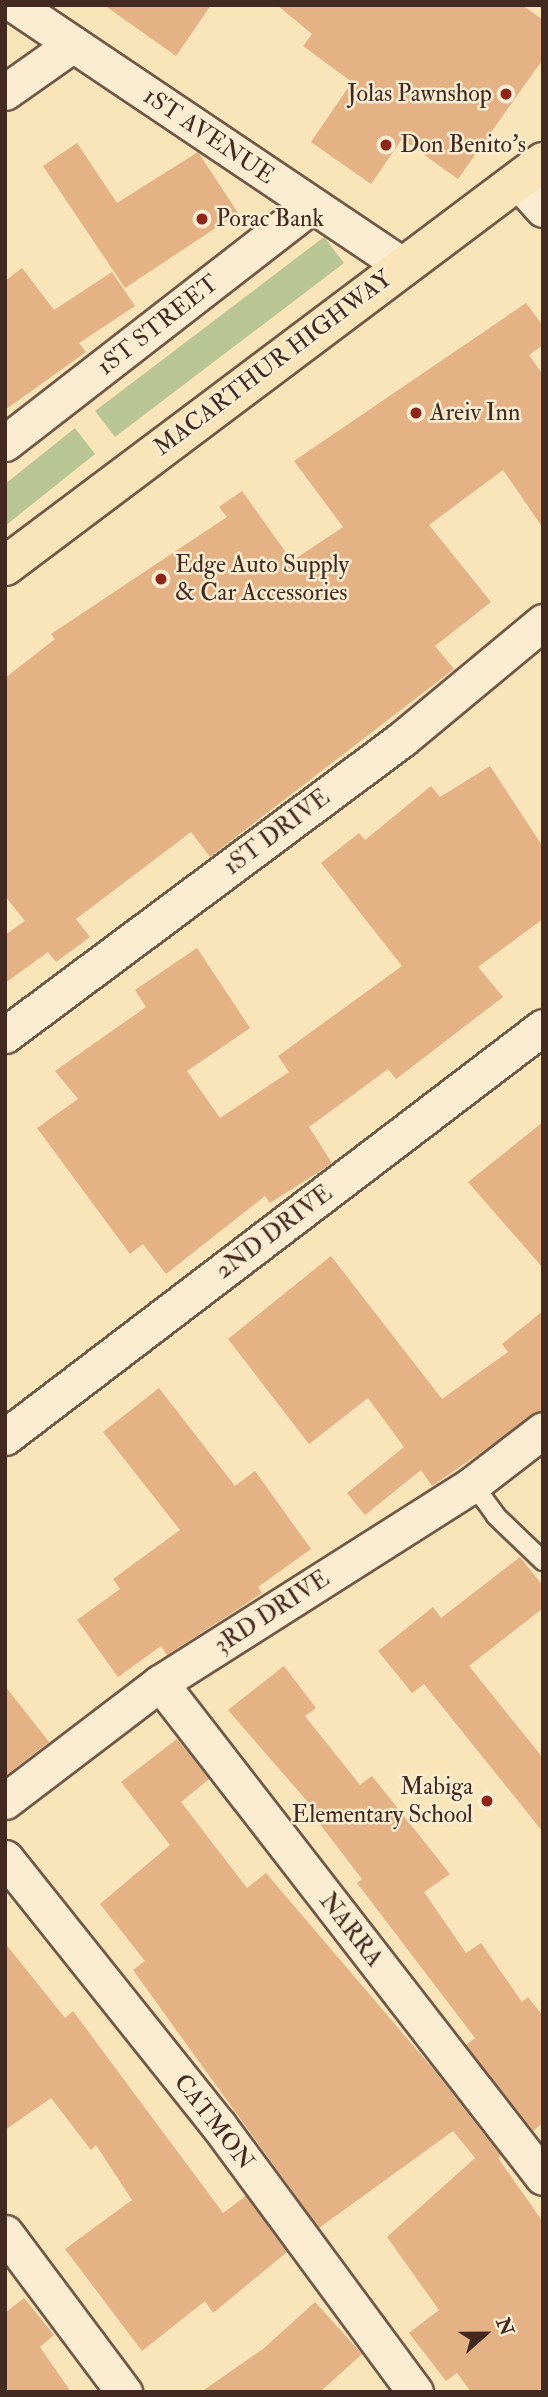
<!DOCTYPE html>
<style>
body{margin:0}
#map{position:relative;width:548px;height:2397px;overflow:hidden;background:#fae4ba;font-family:"IM FELL Double Pica",serif}
div>[style]{position:absolute}
[style*='--x']{left:calc(var(--x)*1px);top:calc(var(--y)*1px);width:calc(var(--w)*1px);rotate:calc(var(--a)*1deg)}
.green>*{inset:0;background:#b9c594}
.building>*{inset:0;background:#e5b286}
.roads{filter:drop-shadow(2px 0 #725846) drop-shadow(-2px 0 #725846) drop-shadow(0 2px #725846) drop-shadow(0 -2px #725846)}
.lane>*{height:18px;margin:-9px;padding:0 9px;transform-origin:9px;border-radius:9px;background:#fcedd2}
.street>*{height:35px;margin:-17.5px;padding:0 17.5px;transform-origin:17.5px;border-radius:17.5px;background:#fcedd2}
.highway>*{height:38px;margin:-19px;padding:0 19px;transform-origin:19px;border-radius:19px;background:#fae4ba}
.dots>*{width:19px;height:19px;translate:-50% -50%;box-sizing:border-box;border:4px solid #fcedd2;border-radius:50%}
span{translate:-50% -50%;white-space:nowrap;text-align:center;line-height:1.15;-webkit-text-stroke:5px #fcedd2;paint-order:stroke}
.poi-label{font-size:24px;color:#442920}
.right{translate:-100% -50%;text-align:right}
.left{translate:0 -50%;text-align:left}
.street-label{font-size:24px;color:#442920}
.frame{position:absolute;inset:0;border:7px solid #442920;pointer-events:none}
.north{position:absolute;left:450px;top:2299px;width:70px;height:70px;-webkit-text-stroke:5px #fcedd2;paint-order:stroke;rotate:69deg;font-size:19px;font-weight:700;line-height:28px;text-align:center;color:#442920}
.north::after{content:'';display:block;margin:auto;width:24px;height:32px;background:#442920;clip-path:polygon(50% 0,100% 100%,50% 72%,0 100%)}
</style>
<div id="map">
<div class="green">
<i style="clip-path:polygon(324px 237px,344px 263px,115px 437px,95px 411px)"></i>
<i style="clip-path:polygon(75px 428px,95px 454px,5px 526px,5px 484px)"></i>
</div>
<div class="building">
<i style="clip-path:polygon(104px 5px,211px 5px,176px 56px)"></i>
<i style="clip-path:polygon(277px 5px,522px 5px,543px 20px,543px 59px,458px 179px,402px 139px,371px 184px,311px 142px,352px 82px,303px 46px,312px 34px)"></i>
<i style="clip-path:polygon(77px 143px,117px 203px,198px 152px,238px 213px,125px 288px,43px 166px)"></i>
<i style="clip-path:polygon(22px 268px,54px 310px,112px 272px,135px 306px,79px 343px,86px 352px,5px 410px,5px 281px)"></i>
<i style="clip-path:polygon(526px 303px,543px 326px,543px 345px,529px 355px,543px 375px,543px 528px,503px 470px,429px 525px,491px 602px,435px 646px,454px 669px,210px 857px,191px 832px,76px 919px,90px 937px,56px 962px,48px 952px,5px 983px,5px 935px,25px 921px,5px 896px,5px 678px,55px 639px,51px 634px,227px 517px,219px 507px,242px 491px,292px 561px,343px 527px,294px 461px)"></i>
<i style="clip-path:polygon(490px 766px,543px 847px,543px 919px,478px 967px,503px 997px,396px 1079px,388px 1069px,309px 1127px,332px 1163px,328px 1166px,270px 1203px,265px 1196px,166px 1274px,143px 1244px,130px 1254px,37px 1128px,78px 1099px,55px 1071px,146px 1007px,135px 990px,197px 948px,250px 1028px,187px 1071px,220px 1118px,289px 1072px,278px 1056px,402px 966px,321px 863px,359px 833px,365px 840px,431px 786px,440px 797px)"></i>
<i style="clip-path:polygon(543px 1122px,543px 1268px,468px 1182px)"></i>
<i style="clip-path:polygon(331px 1256px,442px 1399px,508px 1352px,502px 1344px,543px 1311px,543px 1410px,432px 1486px,421px 1470px,365px 1515px,347px 1493px,404px 1447px,368px 1398px,309px 1444px,228px 1339px)"></i>
<i style="clip-path:polygon(159px 1388px,235px 1486px,255px 1471px,311px 1549px,258px 1587px,262px 1593px,241px 1607px,167px 1655px,161px 1646px,118px 1677px,77px 1620px,120px 1589px,113px 1579px,180px 1530px,103px 1432px)"></i>
<i style="clip-path:polygon(520px 1557px,543px 1586px,543px 1608px,469px 1666px,543px 1758px,543px 1832px,424px 1684px,412px 1693px,378px 1651px,433px 1607px,441px 1618px)"></i>
<i style="clip-path:polygon(284px 1666px,316px 1708px,305px 1716px,360px 1785px,372px 1776px,450px 1874px,424px 1892px,466px 1953px,481px 1943px,522px 2002px,528px 1997px,543px 2016px,543px 2123px,533px 2131px,466px 2045px,475px 2038px,357px 1883px,362px 1879px,316px 1819px,320px 1816px,228px 1710px)"></i>
<i style="clip-path:polygon(5px 1686px,49px 1742px,5px 1776px)"></i>
<i style="clip-path:polygon(177px 1739px,209px 1779px,181px 1802px,247px 1888px,266px 1873px,434px 2070px,501px 2156px,498px 2158px,543px 2222px,543px 2392px,471px 2392px,457px 2373px,446px 2381px,409px 2333px,439px 2310px,387px 2237px,475px 2158px,453px 2131px,319px 2228px,133px 1970px,145px 1961px,100px 1904px,170px 1845px,121px 1782px)"></i>
<i style="clip-path:polygon(5px 1943px,65px 2018px,73px 2011px,223px 2213px,246px 2196px,287px 2252px,213px 2313px,205px 2301px,142px 2351px,65px 2249px,132px 2200px,96px 2145px,91px 2150px,51px 2098px,5px 2130px)"></i>
<i style="clip-path:polygon(24px 2298px,54px 2335px,40px 2347px,71px 2392px,5px 2392px,5px 2313px)"></i>
<i style="clip-path:polygon(315px 2302px,362px 2354px,320px 2392px,201px 2392px,263px 2349px)"></i>
</div>
<div class="roads">
<div class="lane">
<i style="--x:473;--y:1484;--w:39;--a:54"></i>
<i style="--x:496;--y:1516;--w:65;--a:43.8"></i>
</div>
<div class="street">
<i style="--x:15;--y:5;--w:468;--a:33.9"></i>
<i style="--x:5;--y:92;--w:83;--a:-35.2"></i>
<i style="--x:517;--y:180;--w:39;--a:48"></i>
<i style="--x:5;--y:443;--w:386;--a:-37.8"></i>
<i style="--x:5;--y:1035;--w:495;--a:-36.7"></i>
<i style="--x:402;--y:739;--w:183;--a:-39.7"></i>
<i style="--x:5;--y:1437;--w:676;--a:-37.31"></i>
<i style="--x:160;--y:1683;--w:625;--a:52.21"></i>
<i style="--x:5;--y:1801;--w:195;--a:-37.3"></i>
<i style="--x:160;--y:1683;--w:371;--a:-32.4"></i>
<i style="--x:473;--y:1484;--w:88;--a:-37.6"></i>
<i style="--x:5;--y:1858;--w:343;--a:51.4"></i>
<i style="--x:219;--y:2126;--w:330;--a:53.6"></i>
<i style="--x:5;--y:2233;--w:199;--a:53.2"></i>
</div>
<div class="highway">
<i style="--x:5;--y:566;--w:673;--a:-36.9"></i>
</div>
</div>
<div class="dots">
<i style="left:506px;top:94px;background:#8f2418"></i>
<i style="left:386px;top:145px;background:#8f2418"></i>
<i style="left:202px;top:219px;background:#8f2418"></i>
<i style="left:416px;top:413px;background:#8f2418"></i>
<i style="left:161px;top:579px;background:#8f2418"></i>
<i style="left:487px;top:1801px;background:#8f2418"></i>
</div>
<div class="poi-label">
<span class="right" style="left:492px;top:94px">Jolas Pawnshop</span>
<span class="left" style="left:400px;top:145px">Don Benito's</span>
<span class="left" style="left:216px;top:219px">Porac Bank</span>
<span class="left" style="left:430px;top:413px">Areiv Inn</span>
<span class="left" style="left:175px;top:579px">Edge Auto Supply<br>&amp; Car Accessories</span>
<span class="right" style="left:473px;top:1801px">Mabiga<br>Elementary School</span>
</div>
<div class="street-label">
<span style="left:209px;top:136px;rotate:34deg">1ST AVENUE</span>
<span style="left:158px;top:325px;rotate:-38deg">1ST STREET</span>
<span style="left:273px;top:363px;rotate:-37deg">MACARTHUR HIGHWAY</span>
<span style="left:277px;top:832px;rotate:-37deg">1ST DRIVE</span>
<span style="left:274px;top:1232px;rotate:-37deg">2ND DRIVE</span>
<span style="left:272px;top:1612px;rotate:-33deg">3RD DRIVE</span>
<span style="left:351px;top:1930px;rotate:52deg">NARRA</span>
<span style="left:214px;top:2122px;rotate:52deg">CATMON</span>
</div>
<div class="frame"></div>
<div class="north">N</div>
</div>
